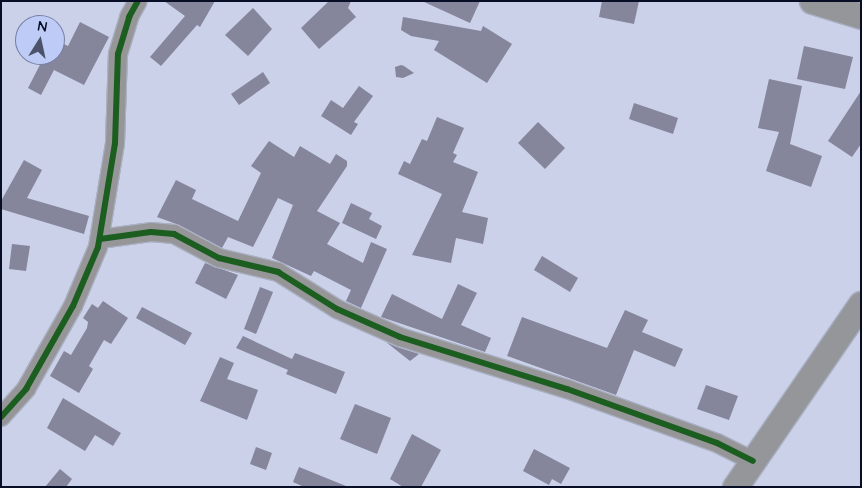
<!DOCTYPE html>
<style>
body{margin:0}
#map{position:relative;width:862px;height:488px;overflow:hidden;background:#cad1e9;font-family:Quicksand,sans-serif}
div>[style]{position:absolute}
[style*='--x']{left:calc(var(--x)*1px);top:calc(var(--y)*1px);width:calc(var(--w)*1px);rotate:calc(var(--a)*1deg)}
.building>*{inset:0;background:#85859c}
.roads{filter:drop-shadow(1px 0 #aab0c3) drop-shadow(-1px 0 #aab0c3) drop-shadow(0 1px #aab0c3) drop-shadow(0 -1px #aab0c3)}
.street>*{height:18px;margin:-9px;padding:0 9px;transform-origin:9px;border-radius:9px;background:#969699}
.secondary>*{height:25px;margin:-12.5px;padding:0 12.5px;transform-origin:12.5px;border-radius:12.5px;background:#94969a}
.cycleway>*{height:6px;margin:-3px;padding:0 3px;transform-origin:3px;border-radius:3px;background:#1b5e20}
span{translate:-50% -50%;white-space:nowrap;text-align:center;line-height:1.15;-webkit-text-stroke:5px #bdcbf6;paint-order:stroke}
.frame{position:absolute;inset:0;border:2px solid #080e26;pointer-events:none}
.north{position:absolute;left:15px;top:15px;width:50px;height:50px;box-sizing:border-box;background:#bdcbf6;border:1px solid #757fa3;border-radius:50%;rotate:10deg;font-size:14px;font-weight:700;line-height:20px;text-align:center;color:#080e26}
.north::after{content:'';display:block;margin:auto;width:18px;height:22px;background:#4c526a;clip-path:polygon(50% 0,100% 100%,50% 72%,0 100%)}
</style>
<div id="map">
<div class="building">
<i style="clip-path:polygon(164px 1px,215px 1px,200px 27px,197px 25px,161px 66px,150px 57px,185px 16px)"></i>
<i style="clip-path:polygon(329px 1px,351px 1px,348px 8px,356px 17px,319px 49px,301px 28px)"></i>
<i style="clip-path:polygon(422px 1px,480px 1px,470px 23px)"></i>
<i style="clip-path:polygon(602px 1px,639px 1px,634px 24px,599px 17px)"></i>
<i style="clip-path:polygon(253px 8px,272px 29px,248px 56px,225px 35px)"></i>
<i style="clip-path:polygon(403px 17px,481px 31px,483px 26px,512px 44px,487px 83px,434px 50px,439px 41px,411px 36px,401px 30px)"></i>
<i style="clip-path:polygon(80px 22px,109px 37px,84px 85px,54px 70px,41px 95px,28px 88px,45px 55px,55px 55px,55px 40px,68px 46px)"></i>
<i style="clip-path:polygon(804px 46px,853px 57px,845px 89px,797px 79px)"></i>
<i style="clip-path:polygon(401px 65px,404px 66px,414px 73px,403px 78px,396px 77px,395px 67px)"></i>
<i style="clip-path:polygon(263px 72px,270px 83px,239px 105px,231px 94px)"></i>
<i style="clip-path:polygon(769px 79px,802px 86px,790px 144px,822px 156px,811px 187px,766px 171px,779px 132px,758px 128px)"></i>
<i style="clip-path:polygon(359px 86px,373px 96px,354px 122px,358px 124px,351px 135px,321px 116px,331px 100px,343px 108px)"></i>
<i style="clip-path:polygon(861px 91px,861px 144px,852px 157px,828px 141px)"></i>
<i style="clip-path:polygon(634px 103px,678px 118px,673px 134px,629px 119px)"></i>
<i style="clip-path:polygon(437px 117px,464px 128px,453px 153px,457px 155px,453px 162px,478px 172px,462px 212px,488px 218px,483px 244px,456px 238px,451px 263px,412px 255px,442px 194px,398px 174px,404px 161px,410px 164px,422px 139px,427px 141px)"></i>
<i style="clip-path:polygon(538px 122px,565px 148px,545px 169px,518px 143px)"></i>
<i style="clip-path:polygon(269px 141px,294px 157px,300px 146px,330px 164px,336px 154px,347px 161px,347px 166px,317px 211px,340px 223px,327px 244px,363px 263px,371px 242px,387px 249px,361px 308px,346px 301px,351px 290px,314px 271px,311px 276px,272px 258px,293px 205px,278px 198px,253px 247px,228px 237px,222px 248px,179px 225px,157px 217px,176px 180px,196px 190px,192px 199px,238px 221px,261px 173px,251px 166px)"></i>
<i style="clip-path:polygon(24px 160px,42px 170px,27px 198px,89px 216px,84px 234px,1px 209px,1px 201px)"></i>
<i style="clip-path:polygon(351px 203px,372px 213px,369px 219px,382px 226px,376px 239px,342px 223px)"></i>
<i style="clip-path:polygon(12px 244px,30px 246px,26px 271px,9px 269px)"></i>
<i style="clip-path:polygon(542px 256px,578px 278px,570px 292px,534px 270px)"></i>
<i style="clip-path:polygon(205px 263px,238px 275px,226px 299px,195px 283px)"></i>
<i style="clip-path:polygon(458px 284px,477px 293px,461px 325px,491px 338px,485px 352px,381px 317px,392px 294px,442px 319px)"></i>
<i style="clip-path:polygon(260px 287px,273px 292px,256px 334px,244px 329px)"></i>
<i style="clip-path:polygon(103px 301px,128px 318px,111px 344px,104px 340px,89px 366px,93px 369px,79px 393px,50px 376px,64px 351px,71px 355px,87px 328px,88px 322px,83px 318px,92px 304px,98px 308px)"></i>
<i style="clip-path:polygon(142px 307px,192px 333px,185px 345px,136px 318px)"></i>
<i style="clip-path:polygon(625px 310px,648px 320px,642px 332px,683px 349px,675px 367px,634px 350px,616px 395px,507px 356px,522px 317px,607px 348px)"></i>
<i style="clip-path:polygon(243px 336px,292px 359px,295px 353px,345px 372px,336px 394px,286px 374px,288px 370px,236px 348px)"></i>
<i style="clip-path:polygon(386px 342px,397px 347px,419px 354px,410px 361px)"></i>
<i style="clip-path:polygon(220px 357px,234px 363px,227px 379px,258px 390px,247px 420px,200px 401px)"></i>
<i style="clip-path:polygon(706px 385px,738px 396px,729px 420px,697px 409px)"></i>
<i style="clip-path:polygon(63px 398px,121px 433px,113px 446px,95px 435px,85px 451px,47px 428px)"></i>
<i style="clip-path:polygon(355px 404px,391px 418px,377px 454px,340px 439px)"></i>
<i style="clip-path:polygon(412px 434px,441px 450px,421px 487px,403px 487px,390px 479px)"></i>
<i style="clip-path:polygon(256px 447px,272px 453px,266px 470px,250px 464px)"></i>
<i style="clip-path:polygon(534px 449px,570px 468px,561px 484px,552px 479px,549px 485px,523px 471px)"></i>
<i style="clip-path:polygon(299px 467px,346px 486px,346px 487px,304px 487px,293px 482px)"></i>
<i style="clip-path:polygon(60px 469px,72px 479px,66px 487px,45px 487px)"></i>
</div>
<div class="roads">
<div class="street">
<i style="--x:100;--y:239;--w:51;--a:-7.8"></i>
<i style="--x:151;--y:232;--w:23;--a:5"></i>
<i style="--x:174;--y:234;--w:51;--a:28.1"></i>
<i style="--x:219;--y:258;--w:61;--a:13.3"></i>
<i style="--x:278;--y:272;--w:70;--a:32.1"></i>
<i style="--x:337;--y:309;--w:69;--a:24"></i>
<i style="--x:400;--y:337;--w:175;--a:17.3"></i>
<i style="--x:567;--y:389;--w:159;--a:19.8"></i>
<i style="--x:717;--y:443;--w:40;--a:26.6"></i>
<i style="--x:1;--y:417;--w:38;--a:-48"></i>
<i style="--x:26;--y:389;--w:95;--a:-60.5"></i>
<i style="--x:73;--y:306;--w:64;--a:-67"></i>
<i style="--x:98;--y:247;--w:105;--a:-80.7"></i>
<i style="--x:115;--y:143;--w:89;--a:-88.1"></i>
<i style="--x:118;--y:54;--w:39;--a:-73"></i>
<i style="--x:129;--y:17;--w:18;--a:-61"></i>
</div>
<div class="secondary">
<i style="--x:812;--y:1;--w:51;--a:17"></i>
<i style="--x:735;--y:487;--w:222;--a:-55.5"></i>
</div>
</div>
<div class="cycleway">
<i style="--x:100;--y:239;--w:51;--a:-7.8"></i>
<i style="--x:151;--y:232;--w:23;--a:5"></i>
<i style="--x:174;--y:234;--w:51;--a:28.1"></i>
<i style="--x:219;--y:258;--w:61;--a:13.3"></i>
<i style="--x:278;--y:272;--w:70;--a:32.1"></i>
<i style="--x:337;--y:309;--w:69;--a:24"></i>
<i style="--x:400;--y:337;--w:175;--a:17.3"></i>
<i style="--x:567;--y:389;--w:159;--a:19.8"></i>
<i style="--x:717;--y:443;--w:40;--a:26.6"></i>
<i style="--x:1;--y:417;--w:38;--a:-48"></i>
<i style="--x:26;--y:389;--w:95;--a:-60.5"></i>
<i style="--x:73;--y:306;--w:64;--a:-67"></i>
<i style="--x:98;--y:247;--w:105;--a:-80.7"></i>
<i style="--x:115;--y:143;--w:89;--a:-88.1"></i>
<i style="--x:118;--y:54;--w:39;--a:-73"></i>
<i style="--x:129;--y:17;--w:18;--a:-61"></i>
</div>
<div class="frame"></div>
<div class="north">N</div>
</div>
